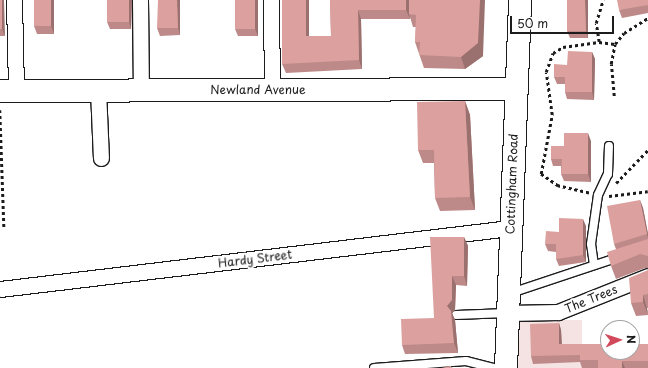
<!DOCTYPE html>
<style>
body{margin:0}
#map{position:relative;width:648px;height:368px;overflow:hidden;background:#fff;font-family:"Playpen Sans",sans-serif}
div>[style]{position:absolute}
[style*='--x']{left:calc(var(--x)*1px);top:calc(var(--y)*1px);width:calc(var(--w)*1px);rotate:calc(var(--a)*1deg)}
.built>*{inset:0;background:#f4e3e2}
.path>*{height:2.5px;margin-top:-1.25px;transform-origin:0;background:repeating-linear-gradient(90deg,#1c1c1c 0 3px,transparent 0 6px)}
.roads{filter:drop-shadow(1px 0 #1c1c1c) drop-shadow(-1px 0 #1c1c1c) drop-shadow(0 1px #1c1c1c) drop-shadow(0 -1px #1c1c1c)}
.lane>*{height:8px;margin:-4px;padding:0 4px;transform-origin:4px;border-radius:4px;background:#fff}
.street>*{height:15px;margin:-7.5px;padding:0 7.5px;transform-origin:7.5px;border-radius:7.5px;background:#fff}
.secondary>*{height:22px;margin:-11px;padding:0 11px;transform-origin:11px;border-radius:11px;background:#fff}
.wall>*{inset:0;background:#bd8a89}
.shaded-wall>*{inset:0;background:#9a716f}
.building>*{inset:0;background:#dca19f}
span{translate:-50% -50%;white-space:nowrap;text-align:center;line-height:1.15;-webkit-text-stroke:4px #fff;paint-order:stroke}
.street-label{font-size:12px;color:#1c1c1c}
.north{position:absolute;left:600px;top:320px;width:40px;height:40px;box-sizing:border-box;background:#fff;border:1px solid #a4a4a4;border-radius:50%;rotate:87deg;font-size:11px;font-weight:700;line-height:16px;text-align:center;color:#1c1c1c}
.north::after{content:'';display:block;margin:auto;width:14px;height:18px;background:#d1495b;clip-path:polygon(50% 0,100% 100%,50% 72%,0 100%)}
.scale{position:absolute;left:510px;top:16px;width:104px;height:18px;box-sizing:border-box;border:2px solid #1c1c1c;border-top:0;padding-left:5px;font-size:12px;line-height:14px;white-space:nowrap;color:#1c1c1c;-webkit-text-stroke:3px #fff;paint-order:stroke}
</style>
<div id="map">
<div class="built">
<i style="clip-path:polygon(520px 320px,582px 320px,582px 368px,518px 368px)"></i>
</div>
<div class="path">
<i style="--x:599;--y:42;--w:19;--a:-99"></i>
<i style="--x:596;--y:23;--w:24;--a:-73"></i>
<i style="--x:614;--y:96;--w:32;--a:-95"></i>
<i style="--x:611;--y:64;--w:20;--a:-79"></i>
<i style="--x:615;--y:44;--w:14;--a:-51"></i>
<i style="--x:624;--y:33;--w:28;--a:-32"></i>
<i style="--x:0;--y:110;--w:117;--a:88"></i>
<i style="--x:616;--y:183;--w:46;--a:-45.9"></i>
<i style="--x:589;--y:193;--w:32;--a:-167"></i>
<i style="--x:558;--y:186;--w:21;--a:-145"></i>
<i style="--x:541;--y:174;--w:60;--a:-79.4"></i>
<i style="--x:552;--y:115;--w:43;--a:-97.9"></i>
<i style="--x:546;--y:72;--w:20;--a:-70"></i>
<i style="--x:553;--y:53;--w:12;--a:-31"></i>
<i style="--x:563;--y:47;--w:36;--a:-8"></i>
<i style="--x:599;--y:42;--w:16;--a:7"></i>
<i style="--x:609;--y:196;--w:39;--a:-7"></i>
</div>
<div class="roads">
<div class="lane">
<i style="--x:594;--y:265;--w:21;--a:-98"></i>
<i style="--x:591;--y:244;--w:49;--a:-81.9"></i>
<i style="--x:598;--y:195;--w:23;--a:-65"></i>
<i style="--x:608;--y:174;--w:28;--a:-88"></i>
<i style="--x:511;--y:293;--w:114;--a:-18.4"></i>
<i style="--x:456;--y:315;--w:51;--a:-2.2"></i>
<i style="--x:374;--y:368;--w:92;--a:-4.4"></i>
<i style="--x:466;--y:361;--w:29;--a:14"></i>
</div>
<div class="street">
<i style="--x:14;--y:0;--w:91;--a:88.7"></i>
<i style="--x:140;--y:0;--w:91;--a:89.4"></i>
<i style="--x:271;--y:0;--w:90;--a:89.4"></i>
<i style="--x:98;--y:90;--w:68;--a:87.5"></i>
<i style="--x:0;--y:289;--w:514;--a:-6.82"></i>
<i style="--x:508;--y:313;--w:50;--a:-1.1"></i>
<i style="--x:558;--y:312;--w:97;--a:-21.8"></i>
</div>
<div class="secondary">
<i style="--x:0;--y:91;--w:515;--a:-0.22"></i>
<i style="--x:506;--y:368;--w:368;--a:-87.8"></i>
</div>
</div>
<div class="wall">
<i style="clip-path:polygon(0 0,5px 36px,0 36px)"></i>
<i style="clip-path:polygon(54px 0,54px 34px,37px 34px,34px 26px)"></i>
<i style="clip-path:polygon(107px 0,132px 0,131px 29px,110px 29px,107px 22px)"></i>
<i style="clip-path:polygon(180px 0,180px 35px,160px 36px,157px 28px)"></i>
<i style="clip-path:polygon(235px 0,258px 0,258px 36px,238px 36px,235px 29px)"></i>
<i style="clip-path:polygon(282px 0,309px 0,309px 36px,331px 36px,330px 0,409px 0,409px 1px,483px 56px,465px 69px,424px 68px,415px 42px,416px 27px,413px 27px,410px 17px,410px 19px,361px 19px,362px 69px,286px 73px,282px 64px)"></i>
<i style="clip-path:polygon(567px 0,588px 0,588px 38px,570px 38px,567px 31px)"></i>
<i style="clip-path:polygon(648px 0,648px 13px,622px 18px,619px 10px)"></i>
<i style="clip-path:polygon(592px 52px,595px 59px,594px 100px,567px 99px,565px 92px,565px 84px,557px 84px,554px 77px,567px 65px)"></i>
<i style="clip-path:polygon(465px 101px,470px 115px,475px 210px,440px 211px,435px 198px,434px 163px,423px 163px,418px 150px)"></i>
<i style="clip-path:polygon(591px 141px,591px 182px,564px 181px,561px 174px,561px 166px,553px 166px,551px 159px,564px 146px)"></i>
<i style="clip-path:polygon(640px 200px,643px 208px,648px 234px,648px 268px,645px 268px,616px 279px,611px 266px,616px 249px,614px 244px)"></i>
<i style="clip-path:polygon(586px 226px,586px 262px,559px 266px,556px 259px,556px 252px,548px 251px,545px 244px,559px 232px)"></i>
<i style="clip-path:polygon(464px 237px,468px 246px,467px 286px,456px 285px,455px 310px,452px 313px,455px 320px,458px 353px,405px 354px,402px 345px,434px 318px)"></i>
<i style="clip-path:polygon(648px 270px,648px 308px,647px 308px,648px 315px,636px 316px,631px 303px)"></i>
<i style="clip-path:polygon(559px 323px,561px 330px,562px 344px,648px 344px,648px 368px,582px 368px,580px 362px,533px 364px,531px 356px)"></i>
</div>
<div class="shaded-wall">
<i style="clip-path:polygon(2px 0,4px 0,5px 36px,2px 29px)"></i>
<i style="clip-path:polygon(51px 0,54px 0,54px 34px,51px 26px)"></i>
<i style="clip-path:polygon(129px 0,132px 0,131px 29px,129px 22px)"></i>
<i style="clip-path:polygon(177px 0,180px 0,180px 35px,178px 28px)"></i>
<i style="clip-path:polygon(255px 0,258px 0,258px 36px,255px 29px)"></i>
<i style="clip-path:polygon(306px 0,309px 0,309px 45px,306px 36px)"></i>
<i style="clip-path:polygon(406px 0,409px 0,410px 2px,409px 14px,410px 19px,406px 10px)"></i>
<i style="clip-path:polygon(480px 0,485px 0,483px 56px,465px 69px,461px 57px)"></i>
<i style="clip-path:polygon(585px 0,588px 0,588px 38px,586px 31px)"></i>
<i style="clip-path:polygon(358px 10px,361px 19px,362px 69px,359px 60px)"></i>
<i style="clip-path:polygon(592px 52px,595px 59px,594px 100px,592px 92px)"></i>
<i style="clip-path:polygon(465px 101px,470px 115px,475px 210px,470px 197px)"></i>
<i style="clip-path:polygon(588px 133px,591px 141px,591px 182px,588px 174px)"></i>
<i style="clip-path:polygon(640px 200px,643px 208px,648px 234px,648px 238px,647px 234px)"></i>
<i style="clip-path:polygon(583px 219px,586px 226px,586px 262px,583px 255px)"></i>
<i style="clip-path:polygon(464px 237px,468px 246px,467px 286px,464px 276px)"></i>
<i style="clip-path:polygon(452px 276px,456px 285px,455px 310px,452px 313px,455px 320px,458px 353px,454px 343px,447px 306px)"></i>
<i style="clip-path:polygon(643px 295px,647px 308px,648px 315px,643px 302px)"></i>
<i style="clip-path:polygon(559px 323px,561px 330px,562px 352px,559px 344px)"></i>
<i style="clip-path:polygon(622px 361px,625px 368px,622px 368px)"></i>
</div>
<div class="building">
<i style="clip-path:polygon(0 0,2px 0,2px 29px,0 29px)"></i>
<i style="clip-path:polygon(34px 0,51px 0,51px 26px,34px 26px)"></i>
<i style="clip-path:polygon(107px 0,129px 0,129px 22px,107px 22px)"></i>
<i style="clip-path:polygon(158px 0,177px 0,178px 28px,157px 28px)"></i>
<i style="clip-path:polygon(235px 0,255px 0,255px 29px,235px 29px)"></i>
<i style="clip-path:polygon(282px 0,306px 0,306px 36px,331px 36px,330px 0,406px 0,406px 10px,358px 10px,359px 60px,282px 64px)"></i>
<i style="clip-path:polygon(409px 0,480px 0,478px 43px,461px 57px,419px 55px,420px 42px,415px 42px,416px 15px,409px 14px)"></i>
<i style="clip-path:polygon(567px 0,585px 0,586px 31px,567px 31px)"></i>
<i style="clip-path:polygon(617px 0,648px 0,648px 5px,619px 10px)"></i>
<i style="clip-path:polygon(568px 51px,592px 52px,592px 92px,565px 92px,565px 77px,554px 77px,554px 64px,567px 65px)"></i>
<i style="clip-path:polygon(465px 101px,470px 197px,435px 198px,434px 150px,418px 150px,417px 102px)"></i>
<i style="clip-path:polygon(564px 133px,588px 133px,588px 174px,561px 174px,562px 159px,551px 159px,551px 146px,564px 146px)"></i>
<i style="clip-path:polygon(640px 200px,647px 234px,614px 244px,607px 206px)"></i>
<i style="clip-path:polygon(559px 218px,583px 219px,583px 255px,556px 259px,556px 244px,545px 244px,546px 231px,559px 232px)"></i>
<i style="clip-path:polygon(430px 237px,464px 237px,464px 276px,452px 276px,452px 300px,447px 306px,451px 311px,454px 343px,402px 345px,401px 319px,434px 318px)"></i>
<i style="clip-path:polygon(648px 239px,648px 256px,640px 254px,611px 266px,607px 252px)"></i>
<i style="clip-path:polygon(648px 270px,648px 294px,643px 295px,643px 302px,631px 303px,629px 278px)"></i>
<i style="clip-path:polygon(559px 323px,559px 344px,608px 344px,608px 352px,632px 352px,632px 344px,648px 344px,648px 368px,648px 361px,622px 361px,622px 368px,598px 368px,598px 360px,580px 360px,580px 355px,531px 356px,530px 324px)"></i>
<i style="clip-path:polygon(451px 366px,451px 368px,441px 368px)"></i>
</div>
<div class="street-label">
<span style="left:258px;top:90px">Newland Avenue</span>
<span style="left:512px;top:184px;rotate:-88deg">Cottingham Road</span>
<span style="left:255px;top:259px;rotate:-7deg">Hardy Street</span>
<span style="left:591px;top:299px;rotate:-22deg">The Trees</span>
</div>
<div class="north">N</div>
<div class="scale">50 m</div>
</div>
